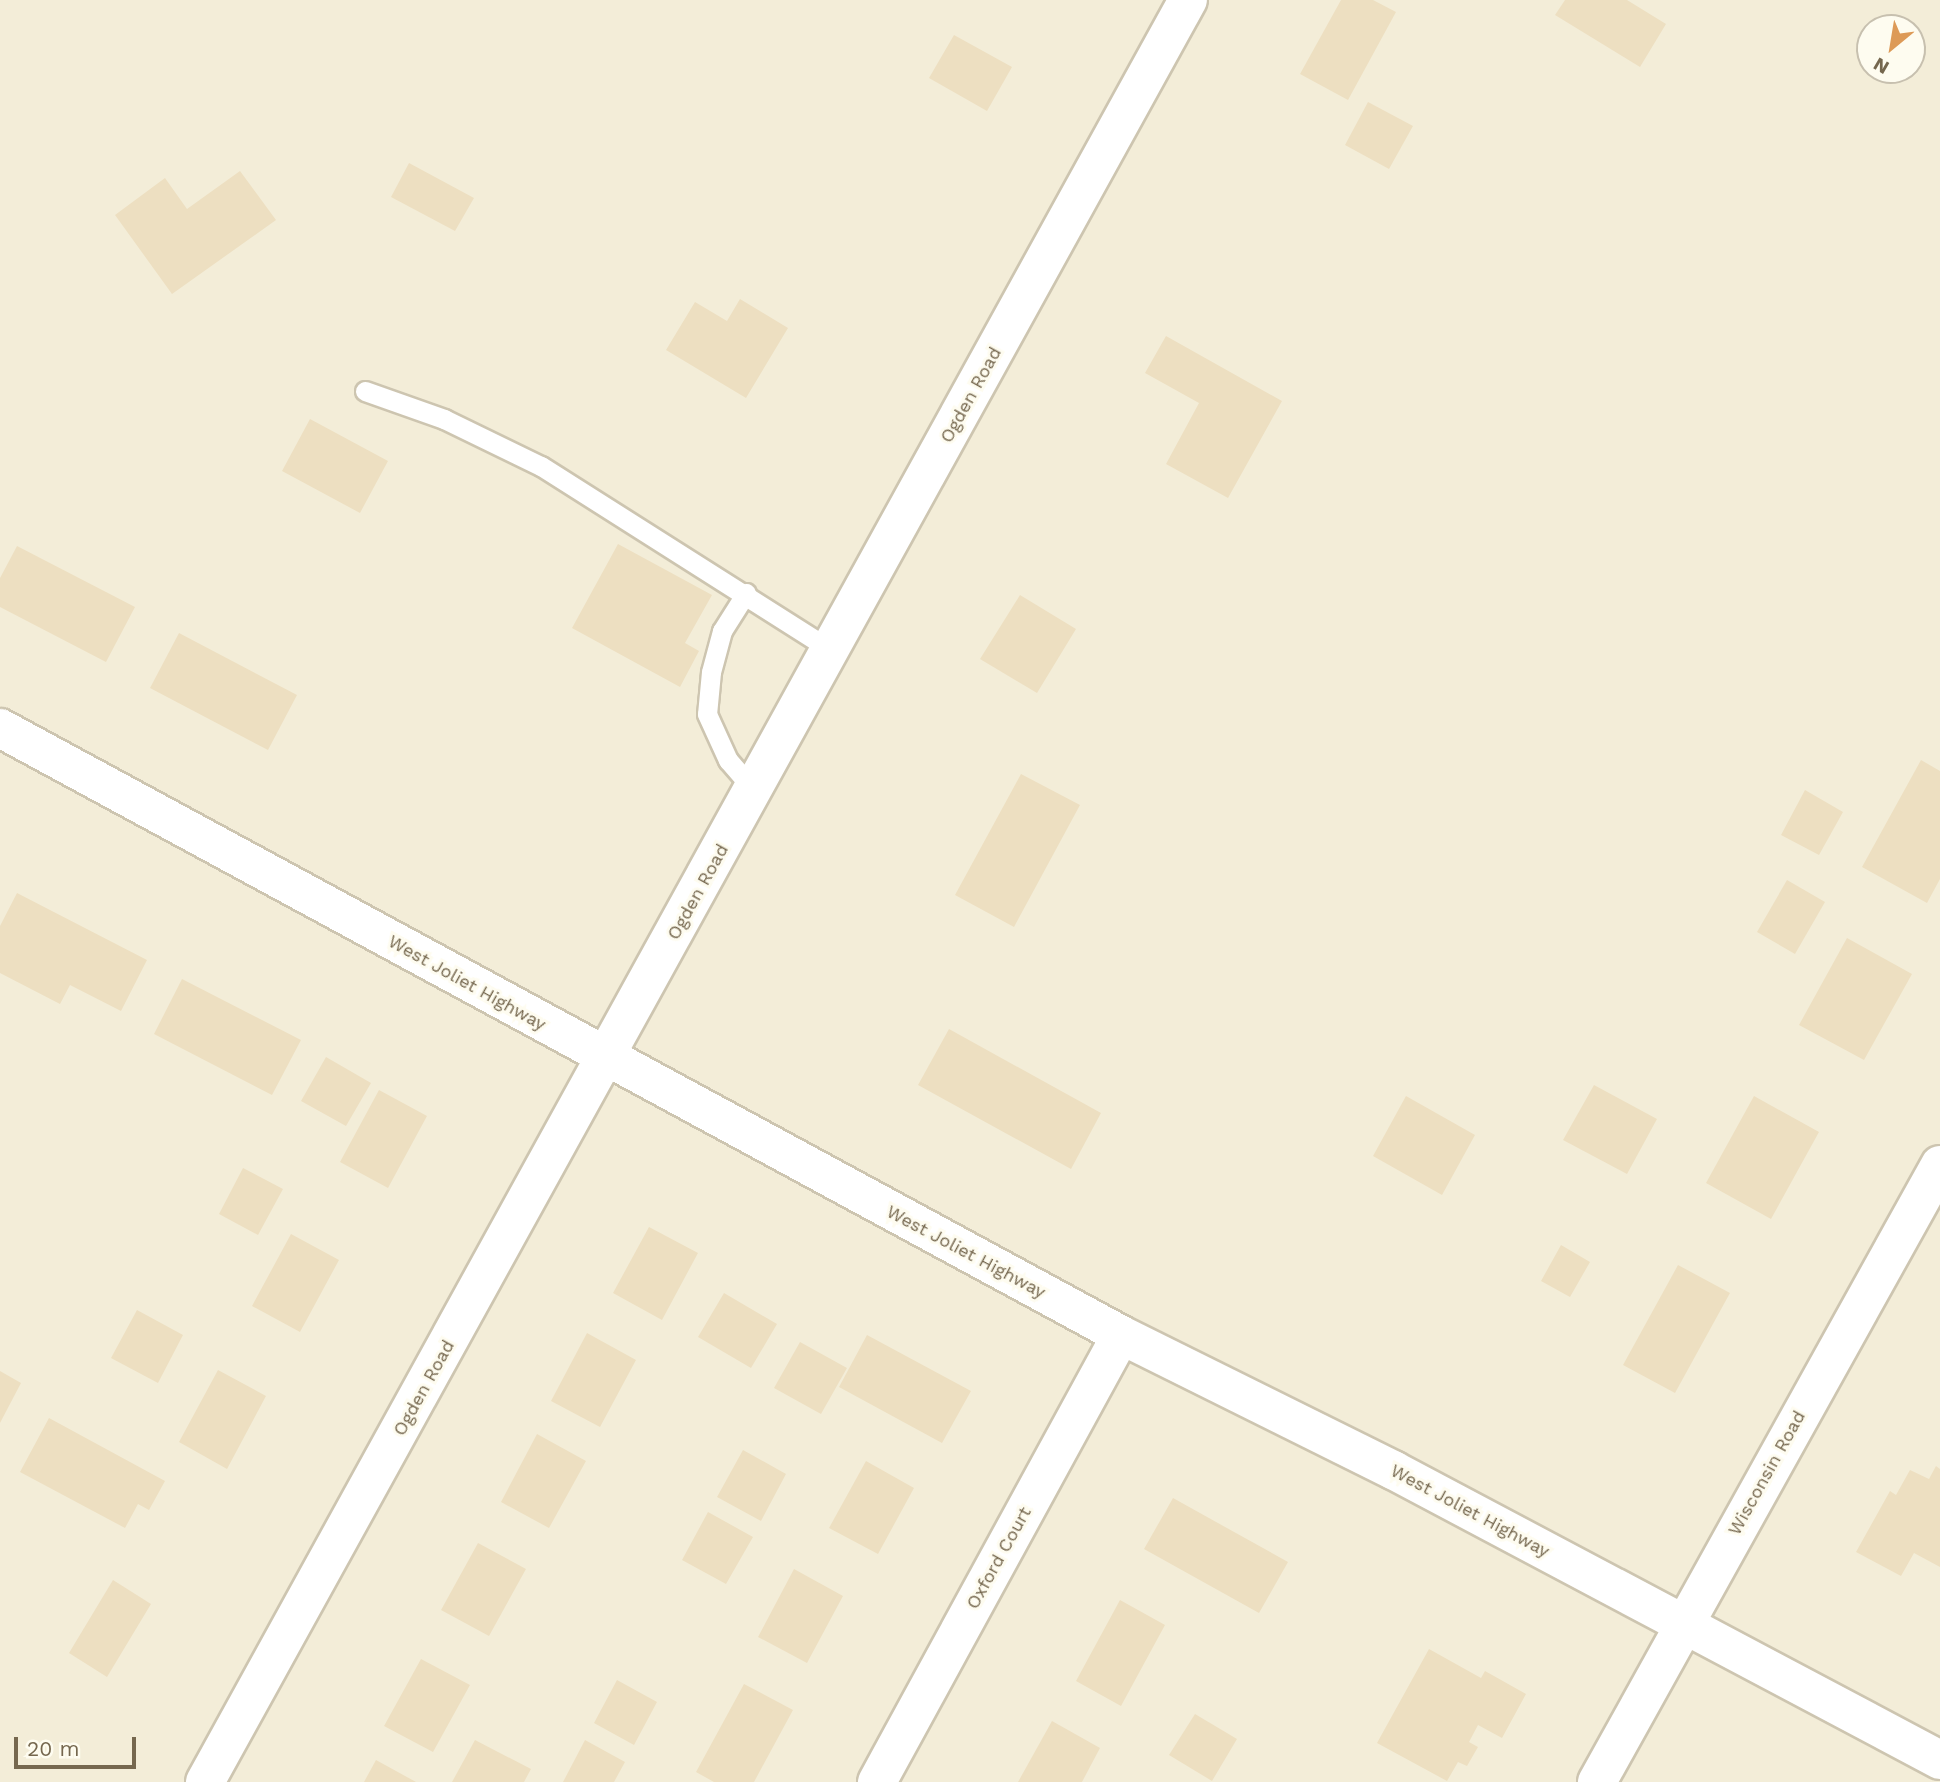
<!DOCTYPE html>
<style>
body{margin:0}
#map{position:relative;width:1940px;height:1782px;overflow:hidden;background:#fbf9ea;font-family:"Work Sans",sans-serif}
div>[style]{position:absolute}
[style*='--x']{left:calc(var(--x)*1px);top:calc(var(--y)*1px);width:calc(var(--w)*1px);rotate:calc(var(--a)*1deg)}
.residential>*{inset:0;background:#f3edd8}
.building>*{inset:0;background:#eddfc1}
.roads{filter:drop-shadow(2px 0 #cdc5b0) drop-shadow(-2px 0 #cdc5b0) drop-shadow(0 2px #cdc5b0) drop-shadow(0 -2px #cdc5b0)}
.service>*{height:19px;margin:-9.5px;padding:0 9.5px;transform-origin:9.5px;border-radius:9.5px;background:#fff}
.minor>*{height:38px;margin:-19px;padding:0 19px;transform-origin:19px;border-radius:19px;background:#fff}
span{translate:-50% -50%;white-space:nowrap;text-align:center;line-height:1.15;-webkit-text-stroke:6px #fefcf0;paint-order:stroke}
.street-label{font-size:18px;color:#75674e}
.north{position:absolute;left:1856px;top:14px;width:70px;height:70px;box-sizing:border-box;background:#fefcf0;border:2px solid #c7c0af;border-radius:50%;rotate:210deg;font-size:19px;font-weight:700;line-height:28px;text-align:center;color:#75674e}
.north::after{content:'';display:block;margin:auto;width:24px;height:32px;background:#dd9a57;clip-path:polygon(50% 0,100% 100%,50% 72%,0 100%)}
.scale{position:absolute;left:14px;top:1737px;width:122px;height:32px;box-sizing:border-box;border:4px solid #75674e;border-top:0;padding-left:9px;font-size:21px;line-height:24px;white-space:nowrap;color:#75674e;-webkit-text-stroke:5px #fefcf0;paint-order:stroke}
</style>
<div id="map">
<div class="residential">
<i style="clip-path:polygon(evenodd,0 0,1940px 0,1940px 1782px,0 1782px,0 0,1870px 28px,1912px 28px,1912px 70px,1870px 70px,1870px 28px)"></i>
</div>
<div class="building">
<i style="clip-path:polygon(1341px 0,1373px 0,1396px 12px,1348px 100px,1300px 74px)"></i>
<i style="clip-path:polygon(1565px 0,1627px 0,1666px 24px,1640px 67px,1555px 15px)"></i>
<i style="clip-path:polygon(954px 35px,1012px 67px,987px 111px,929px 78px)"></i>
<i style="clip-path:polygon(1368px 102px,1413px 126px,1389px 169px,1345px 145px)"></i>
<i style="clip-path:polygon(409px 163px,474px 198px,455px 231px,391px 197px)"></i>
<i style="clip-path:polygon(240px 171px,276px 220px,172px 294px,115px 215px,165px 178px,187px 209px)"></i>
<i style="clip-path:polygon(740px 299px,788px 328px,746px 398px,666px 350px,695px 302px,727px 321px)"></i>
<i style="clip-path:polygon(1166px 336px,1282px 401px,1228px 498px,1166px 464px,1199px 403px,1145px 373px)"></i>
<i style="clip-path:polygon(310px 419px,388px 461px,360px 513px,282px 471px)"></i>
<i style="clip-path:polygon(618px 544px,712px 595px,685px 643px,699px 651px,680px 687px,572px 628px)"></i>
<i style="clip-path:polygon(17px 546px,135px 607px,106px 662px,0 607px,0 578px)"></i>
<i style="clip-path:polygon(1020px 595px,1076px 629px,1037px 693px,980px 659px)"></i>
<i style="clip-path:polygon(179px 633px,297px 695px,268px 750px,150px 688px)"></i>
<i style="clip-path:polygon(1921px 760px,1940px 771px,1940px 879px,1927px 903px,1862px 867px)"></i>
<i style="clip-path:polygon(1021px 774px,1080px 805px,1014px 927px,955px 895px)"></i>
<i style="clip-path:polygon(1805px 790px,1843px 812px,1819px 855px,1781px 835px)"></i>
<i style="clip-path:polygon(1787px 880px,1825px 902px,1795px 954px,1757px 932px)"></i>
<i style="clip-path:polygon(17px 893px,147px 960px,121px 1011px,70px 985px,60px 1004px,0 973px,0 926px)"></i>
<i style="clip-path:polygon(1847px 938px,1912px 974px,1864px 1060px,1799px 1025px)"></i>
<i style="clip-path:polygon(182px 979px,301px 1040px,272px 1095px,154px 1034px)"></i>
<i style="clip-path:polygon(949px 1029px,1101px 1113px,1071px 1169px,918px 1085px)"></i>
<i style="clip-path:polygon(326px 1057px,371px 1083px,346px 1126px,301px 1101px)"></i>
<i style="clip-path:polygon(1594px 1085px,1657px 1119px,1627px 1174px,1563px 1140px)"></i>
<i style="clip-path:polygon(379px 1090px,427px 1116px,388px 1188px,340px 1162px)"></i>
<i style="clip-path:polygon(1406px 1096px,1475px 1135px,1442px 1195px,1373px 1156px)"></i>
<i style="clip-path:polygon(1754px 1096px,1819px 1132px,1771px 1219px,1706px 1183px)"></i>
<i style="clip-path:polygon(243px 1168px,283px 1189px,258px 1235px,219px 1214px)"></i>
<i style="clip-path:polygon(649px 1227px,698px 1253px,662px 1320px,613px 1293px)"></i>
<i style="clip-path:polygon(291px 1234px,339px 1260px,300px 1332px,252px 1306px)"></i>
<i style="clip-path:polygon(1561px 1245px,1590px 1262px,1570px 1297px,1541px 1281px)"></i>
<i style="clip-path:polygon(1678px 1265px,1730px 1293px,1675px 1393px,1623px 1365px)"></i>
<i style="clip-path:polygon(724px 1293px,777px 1324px,751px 1368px,698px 1337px)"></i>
<i style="clip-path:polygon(137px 1310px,183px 1335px,158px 1383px,111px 1358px)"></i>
<i style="clip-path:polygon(587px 1333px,636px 1360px,600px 1427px,551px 1401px)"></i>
<i style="clip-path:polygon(867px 1335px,971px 1391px,942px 1443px,839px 1387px)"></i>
<i style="clip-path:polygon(800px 1342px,847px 1368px,821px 1414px,774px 1388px)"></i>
<i style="clip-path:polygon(218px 1370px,266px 1396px,227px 1469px,179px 1442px)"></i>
<i style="clip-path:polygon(0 1371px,21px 1383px,0 1423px)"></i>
<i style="clip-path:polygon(49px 1418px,165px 1481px,149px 1510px,138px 1504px,125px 1528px,20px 1472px)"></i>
<i style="clip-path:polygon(537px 1434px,586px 1461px,549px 1528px,501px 1502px)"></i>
<i style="clip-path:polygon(743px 1450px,786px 1474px,761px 1521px,717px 1497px)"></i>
<i style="clip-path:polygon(866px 1461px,914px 1488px,878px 1554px,829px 1528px)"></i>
<i style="clip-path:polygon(1936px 1466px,1940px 1469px,1940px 1567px,1914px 1553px,1901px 1576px,1856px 1552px,1890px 1491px,1896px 1495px,1910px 1470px,1929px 1479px)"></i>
<i style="clip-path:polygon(1173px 1498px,1288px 1562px,1259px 1613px,1144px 1549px)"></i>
<i style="clip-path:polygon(708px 1512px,753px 1537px,726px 1584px,682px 1560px)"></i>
<i style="clip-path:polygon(478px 1543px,526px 1569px,489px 1636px,441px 1610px)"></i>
<i style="clip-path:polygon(794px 1569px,843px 1596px,807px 1663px,758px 1637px)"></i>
<i style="clip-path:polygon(113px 1580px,151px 1604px,107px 1677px,69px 1653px)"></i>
<i style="clip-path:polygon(1120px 1600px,1165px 1625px,1121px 1706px,1076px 1681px)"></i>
<i style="clip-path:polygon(1429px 1649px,1481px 1678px,1485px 1671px,1526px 1694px,1502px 1738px,1478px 1725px,1469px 1742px,1478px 1747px,1467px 1766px,1458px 1762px,1447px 1781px,1377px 1743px)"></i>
<i style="clip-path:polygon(421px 1659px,470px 1685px,433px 1752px,384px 1726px)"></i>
<i style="clip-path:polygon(617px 1680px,657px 1702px,634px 1745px,594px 1723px)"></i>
<i style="clip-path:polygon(744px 1684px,793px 1710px,754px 1782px,714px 1782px,696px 1772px)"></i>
<i style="clip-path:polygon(1195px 1714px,1237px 1739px,1212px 1781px,1169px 1755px)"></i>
<i style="clip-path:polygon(1052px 1721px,1100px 1748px,1082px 1782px,1018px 1782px)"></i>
<i style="clip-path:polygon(475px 1740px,531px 1769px,524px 1782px,452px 1782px)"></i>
<i style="clip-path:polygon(585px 1740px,625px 1762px,614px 1782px,563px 1782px)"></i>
<i style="clip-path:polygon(376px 1760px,416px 1782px,364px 1782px)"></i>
</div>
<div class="roads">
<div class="service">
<i style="--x:365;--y:391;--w:84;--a:19.5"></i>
<i style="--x:444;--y:419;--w:108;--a:25.9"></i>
<i style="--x:541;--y:466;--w:343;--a:32.4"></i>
<i style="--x:746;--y:593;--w:45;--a:122.3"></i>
<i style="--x:722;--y:631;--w:42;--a:105"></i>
<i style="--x:711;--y:672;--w:42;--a:95.4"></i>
<i style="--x:707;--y:714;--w:51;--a:65.5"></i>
<i style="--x:728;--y:760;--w:40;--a:49"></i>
</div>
<div class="minor">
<i style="--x:0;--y:728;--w:1275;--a:28.43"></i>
<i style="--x:1121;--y:1335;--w:304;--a:26.4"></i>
<i style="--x:1393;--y:1470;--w:619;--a:27.93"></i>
<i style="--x:205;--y:1782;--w:2035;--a:-61.12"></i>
<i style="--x:877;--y:1782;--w:509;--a:-61.37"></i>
<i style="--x:1597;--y:1782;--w:706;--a:-60.93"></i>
</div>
</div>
<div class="street-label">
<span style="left:971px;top:395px;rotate:-61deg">Ogden Road</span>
<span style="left:698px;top:892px;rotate:-61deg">Ogden Road</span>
<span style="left:467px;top:983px;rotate:29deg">West Joliet Highway</span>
<span style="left:966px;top:1252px;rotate:28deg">West Joliet Highway</span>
<span style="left:424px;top:1388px;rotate:-61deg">Ogden Road</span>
<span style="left:1767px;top:1473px;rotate:-61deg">Wisconsin Road</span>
<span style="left:1470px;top:1511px;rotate:28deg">West Joliet Highway</span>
<span style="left:999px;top:1558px;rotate:-61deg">Oxford Court</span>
</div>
<div class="north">N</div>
<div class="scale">20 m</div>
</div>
